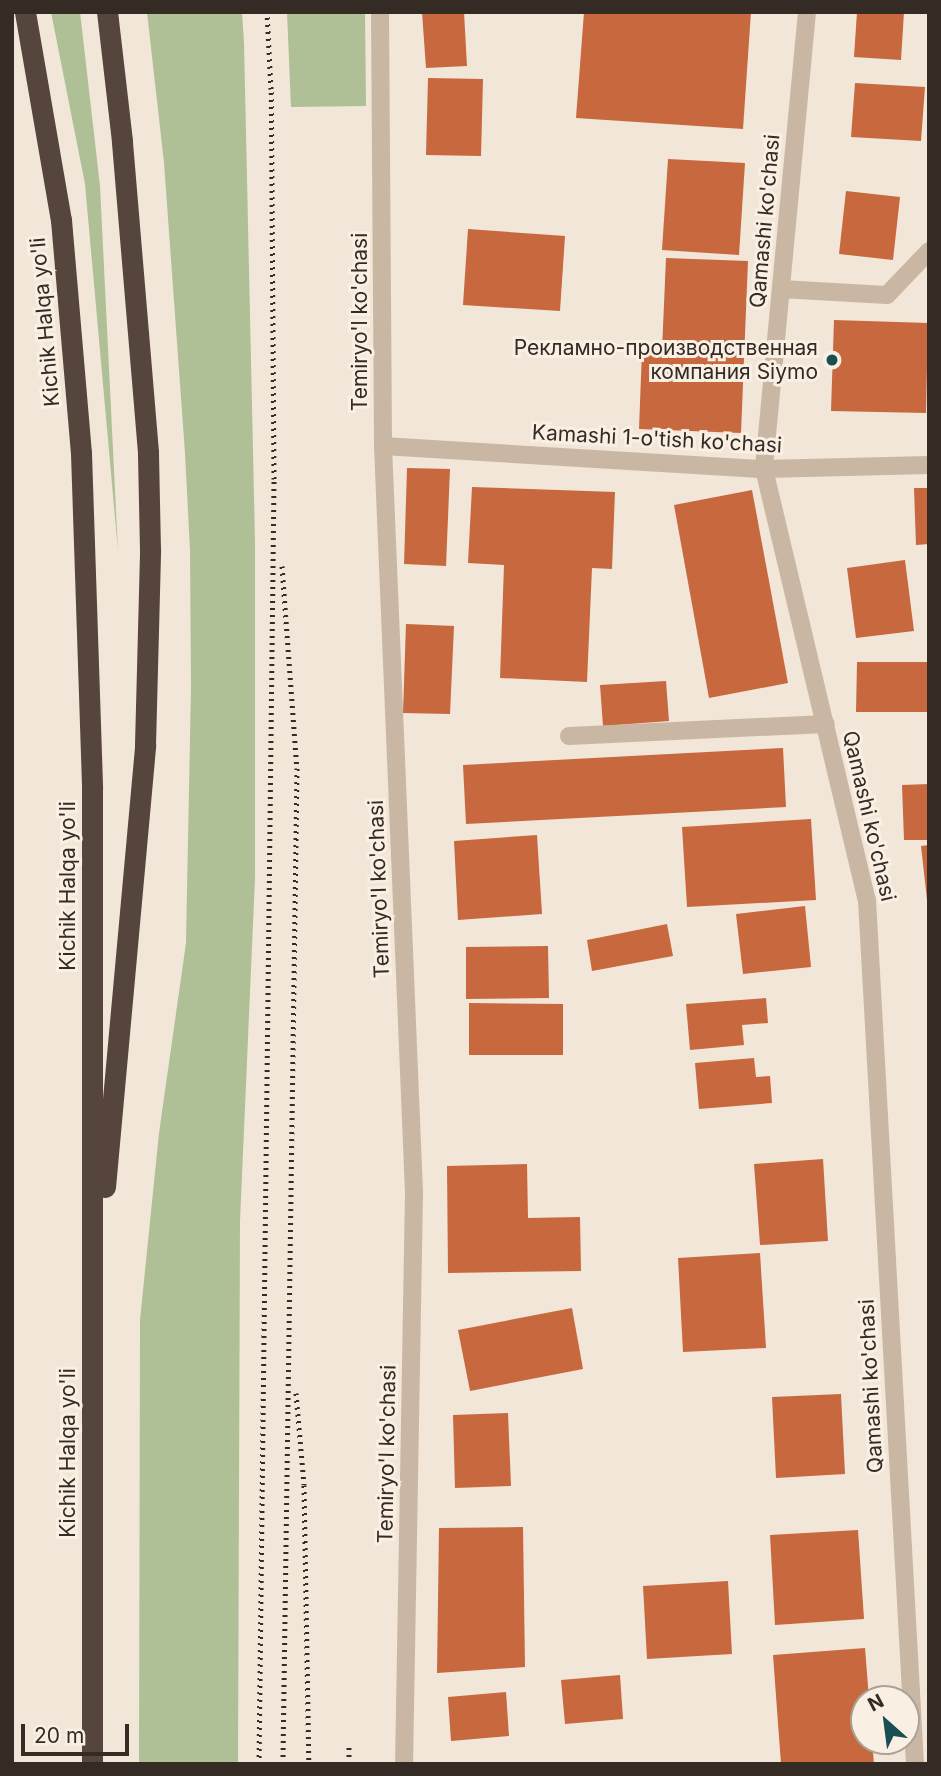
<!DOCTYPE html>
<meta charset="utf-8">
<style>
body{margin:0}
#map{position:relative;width:941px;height:1776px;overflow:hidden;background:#f1e6d7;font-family:Inter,sans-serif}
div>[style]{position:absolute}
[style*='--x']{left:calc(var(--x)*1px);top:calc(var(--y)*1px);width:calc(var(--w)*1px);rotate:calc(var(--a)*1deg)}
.green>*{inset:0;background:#afc097}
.building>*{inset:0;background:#c8683e}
.minor>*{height:18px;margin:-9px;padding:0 9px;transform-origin:9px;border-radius:9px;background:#c9b7a3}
.highway>*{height:21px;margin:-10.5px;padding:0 10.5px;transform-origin:10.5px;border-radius:10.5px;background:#55453c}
.rail>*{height:5px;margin-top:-2.5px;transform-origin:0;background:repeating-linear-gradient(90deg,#342b25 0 2px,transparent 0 7px)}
.dots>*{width:19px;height:19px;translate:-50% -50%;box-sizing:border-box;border:4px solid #f9f0e3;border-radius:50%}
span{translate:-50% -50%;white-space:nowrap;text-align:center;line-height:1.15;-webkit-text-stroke:6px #f9f0e3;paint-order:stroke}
.street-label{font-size:21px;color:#342b25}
.poi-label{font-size:21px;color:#342b25}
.right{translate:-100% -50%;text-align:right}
.frame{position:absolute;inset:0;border:14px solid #342b25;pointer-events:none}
.north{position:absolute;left:850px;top:1685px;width:70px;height:70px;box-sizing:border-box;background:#f9f0e3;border:2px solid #aaa197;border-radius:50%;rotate:332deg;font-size:19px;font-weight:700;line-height:28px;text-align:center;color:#342b25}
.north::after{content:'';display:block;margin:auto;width:24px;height:32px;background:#1a4e55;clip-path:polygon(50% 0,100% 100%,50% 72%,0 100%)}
.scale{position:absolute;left:21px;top:1724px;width:108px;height:32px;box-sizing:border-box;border:4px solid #342b25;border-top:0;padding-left:9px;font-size:21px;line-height:24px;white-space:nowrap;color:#342b25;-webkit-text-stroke:5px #f9f0e3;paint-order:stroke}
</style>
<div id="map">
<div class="green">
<i style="clip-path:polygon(51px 12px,80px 12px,100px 186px,118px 551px,85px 184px)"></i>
<i style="clip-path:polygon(147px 12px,242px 12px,244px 43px,255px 541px,255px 878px,240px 1221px,238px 1764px,139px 1764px,140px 1320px,159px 1133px,186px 943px,191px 687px,190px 550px,185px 453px,164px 163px)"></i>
<i style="clip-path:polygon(287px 12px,365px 12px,366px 106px,291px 107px)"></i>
</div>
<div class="building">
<i style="clip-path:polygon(422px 12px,464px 12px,467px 66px,426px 68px)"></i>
<i style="clip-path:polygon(584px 12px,751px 12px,743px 129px,576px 118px)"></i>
<i style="clip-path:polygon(857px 12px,904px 12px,901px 60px,854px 57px)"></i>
<i style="clip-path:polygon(428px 78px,483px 79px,481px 156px,426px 155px)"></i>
<i style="clip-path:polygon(855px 83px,925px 87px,921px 141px,851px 137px)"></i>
<i style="clip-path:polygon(668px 159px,745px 163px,739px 255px,662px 250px)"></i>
<i style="clip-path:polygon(846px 191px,900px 197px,893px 260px,839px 254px)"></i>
<i style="clip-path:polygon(468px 229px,565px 236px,560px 311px,463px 305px)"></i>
<i style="clip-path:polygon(666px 258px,748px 261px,741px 433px,639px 429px,642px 350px,662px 350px)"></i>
<i style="clip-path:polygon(834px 320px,928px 323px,926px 413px,831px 411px)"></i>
<i style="clip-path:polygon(407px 468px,450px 469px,446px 566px,404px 564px)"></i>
<i style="clip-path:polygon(472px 487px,615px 492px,612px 569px,592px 568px,587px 682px,500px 678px,504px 565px,468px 563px)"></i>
<i style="clip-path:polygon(914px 488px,929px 488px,929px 544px,916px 545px)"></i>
<i style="clip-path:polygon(752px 490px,788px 683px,709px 698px,674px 505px)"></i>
<i style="clip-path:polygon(905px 560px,914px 631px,856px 638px,847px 568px)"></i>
<i style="clip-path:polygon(406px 624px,454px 626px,450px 714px,403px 713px)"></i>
<i style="clip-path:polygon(857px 662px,929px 662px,929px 712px,856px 712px)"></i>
<i style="clip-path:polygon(666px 681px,669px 721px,603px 726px,600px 685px)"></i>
<i style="clip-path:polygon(783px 748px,786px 807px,466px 824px,463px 765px)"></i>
<i style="clip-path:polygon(929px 784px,929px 840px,904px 840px,902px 785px)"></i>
<i style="clip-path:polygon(811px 819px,816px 900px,687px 907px,682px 827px)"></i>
<i style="clip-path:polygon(537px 835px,542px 914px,458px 920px,454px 841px)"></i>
<i style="clip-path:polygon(929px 845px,929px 900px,927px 900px,921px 846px)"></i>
<i style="clip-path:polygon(805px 906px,811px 967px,743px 974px,736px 914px)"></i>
<i style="clip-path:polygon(667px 924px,673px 956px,592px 971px,587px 940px)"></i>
<i style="clip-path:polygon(548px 946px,549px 998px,466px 999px,466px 947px)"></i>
<i style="clip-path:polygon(766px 998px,768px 1023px,742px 1025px,744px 1045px,690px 1050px,686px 1004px)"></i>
<i style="clip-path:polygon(469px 1003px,563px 1004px,563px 1055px,469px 1055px)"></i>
<i style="clip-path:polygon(754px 1058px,756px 1077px,770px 1076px,772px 1103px,699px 1109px,695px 1063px)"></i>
<i style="clip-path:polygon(823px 1159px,828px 1241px,760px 1245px,754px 1164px)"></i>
<i style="clip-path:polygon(527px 1164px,528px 1218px,580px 1217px,581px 1271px,448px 1273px,447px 1166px)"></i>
<i style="clip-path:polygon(760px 1253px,766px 1348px,683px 1352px,678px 1258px)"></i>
<i style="clip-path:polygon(572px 1308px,583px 1369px,470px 1391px,458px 1330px)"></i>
<i style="clip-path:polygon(841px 1394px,845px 1474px,776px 1478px,772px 1397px)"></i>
<i style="clip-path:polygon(508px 1413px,511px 1486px,455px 1488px,453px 1415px)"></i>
<i style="clip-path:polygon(523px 1527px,525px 1667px,437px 1673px,439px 1528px)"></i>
<i style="clip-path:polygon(858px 1530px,864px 1619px,775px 1625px,770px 1535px)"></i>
<i style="clip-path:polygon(728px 1581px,732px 1654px,647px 1659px,643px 1586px)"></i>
<i style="clip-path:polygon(865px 1648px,869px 1699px,864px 1699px,864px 1741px,872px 1741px,874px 1764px,781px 1764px,773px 1655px)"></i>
<i style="clip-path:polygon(620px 1675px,623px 1719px,565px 1724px,561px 1680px)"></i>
<i style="clip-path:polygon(506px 1692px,509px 1736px,451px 1741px,448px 1697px)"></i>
</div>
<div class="minor">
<i style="--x:380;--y:12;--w:434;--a:89.6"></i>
<i style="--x:383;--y:446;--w:748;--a:87.62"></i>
<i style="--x:414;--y:1193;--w:571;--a:91"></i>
<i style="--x:807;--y:12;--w:459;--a:95.4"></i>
<i style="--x:764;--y:469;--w:443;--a:76.6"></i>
<i style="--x:867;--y:900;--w:865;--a:86.82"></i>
<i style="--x:781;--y:289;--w:106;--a:3.2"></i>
<i style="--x:887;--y:295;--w:61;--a:-46.3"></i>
<i style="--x:383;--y:446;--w:382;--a:3.5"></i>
<i style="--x:764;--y:469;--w:165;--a:-1.4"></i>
<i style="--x:569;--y:736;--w:257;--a:-2.7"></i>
</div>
<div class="highway">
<i style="--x:25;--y:12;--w:211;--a:80.2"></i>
<i style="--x:61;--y:220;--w:234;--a:85.1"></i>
<i style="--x:81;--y:453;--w:335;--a:88.1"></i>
<i style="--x:92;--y:788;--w:976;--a:90"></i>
<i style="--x:105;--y:1187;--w:444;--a:-84.8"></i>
<i style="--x:145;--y:745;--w:195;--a:-88.5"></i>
<i style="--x:150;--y:550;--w:98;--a:-91.2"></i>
<i style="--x:148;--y:452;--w:312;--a:-94.8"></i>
<i style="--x:122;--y:141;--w:130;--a:-96.6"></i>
</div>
<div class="rail">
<i style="--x:282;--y:566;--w:203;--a:85.8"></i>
<i style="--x:297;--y:768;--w:996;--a:90.81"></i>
<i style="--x:296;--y:1393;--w:92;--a:85"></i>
<i style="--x:304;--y:1485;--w:279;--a:89"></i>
<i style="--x:259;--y:1764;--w:1285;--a:-89.33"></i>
<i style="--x:274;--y:479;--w:390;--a:-90.4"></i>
<i style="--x:271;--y:89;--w:77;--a:-93"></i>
<i style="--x:349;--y:1764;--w:17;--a:-90"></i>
</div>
<div class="dots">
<i style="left:832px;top:360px;background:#1a4e55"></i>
</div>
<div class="street-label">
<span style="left:765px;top:221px;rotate:-85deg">Qamashi ko'chasi</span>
<span style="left:45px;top:322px;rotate:-95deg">Kichik Halqa yo'li</span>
<span style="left:360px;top:322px;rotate:-90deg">Temiryo'l ko'chasi</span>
<span style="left:657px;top:439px;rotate:3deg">Kamashi 1-o'tish ko'chasi</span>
<span style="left:869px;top:816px;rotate:77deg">Qamashi ko'chasi</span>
<span style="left:68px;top:886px;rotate:-90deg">Kichik Halqa yo'li</span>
<span style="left:379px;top:889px;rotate:-92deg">Temiryo'l ko'chasi</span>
<span style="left:871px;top:1386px;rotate:-93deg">Qamashi ko'chasi</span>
<span style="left:68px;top:1453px;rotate:-90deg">Kichik Halqa yo'li</span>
<span style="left:387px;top:1454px;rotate:-89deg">Temiryo'l ko'chasi</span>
</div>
<div class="poi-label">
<span class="right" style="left:818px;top:360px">Рекламно-производственная<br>компания Siymo</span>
</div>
<div class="frame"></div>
<div class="north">N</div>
<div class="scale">20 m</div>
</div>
